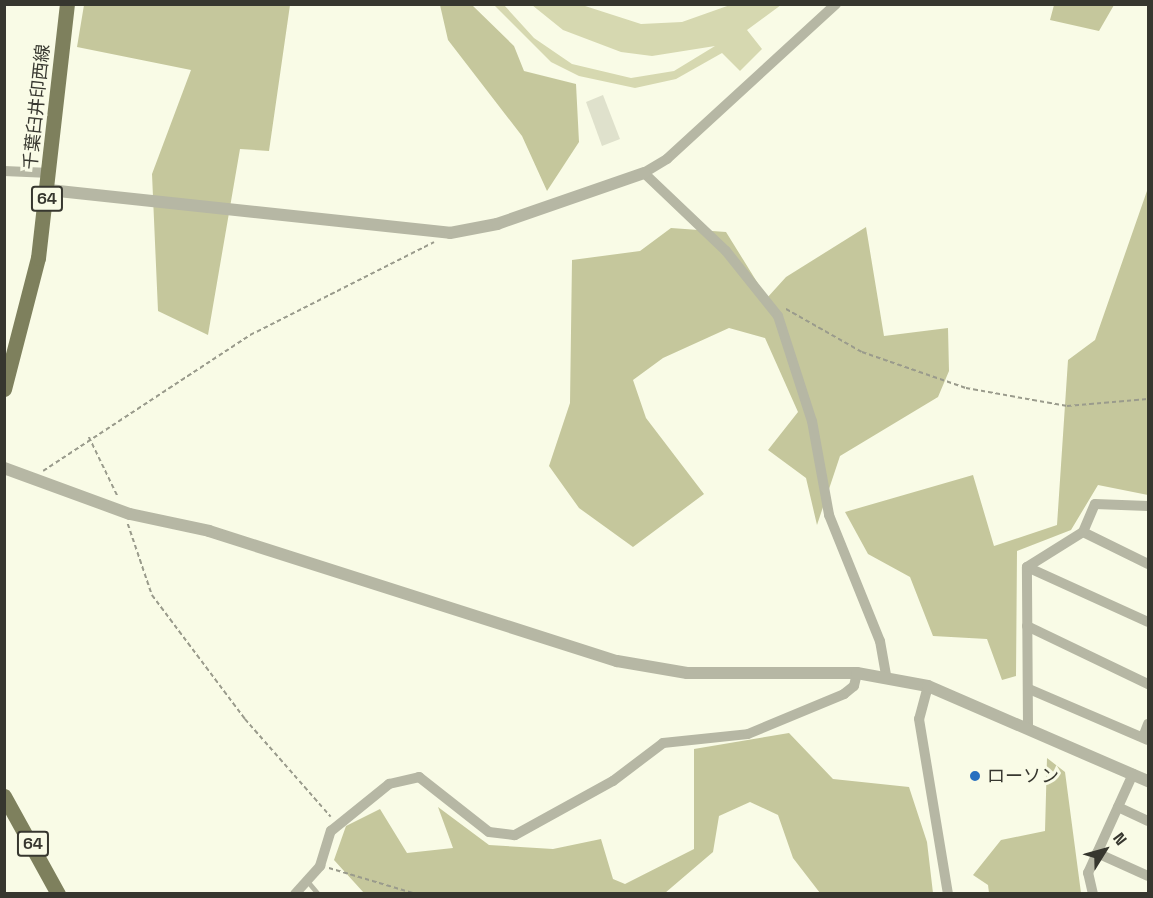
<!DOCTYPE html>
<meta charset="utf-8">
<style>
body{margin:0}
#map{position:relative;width:1153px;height:898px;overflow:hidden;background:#f9fbe6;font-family:"Space Grotesk","Noto Sans JP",sans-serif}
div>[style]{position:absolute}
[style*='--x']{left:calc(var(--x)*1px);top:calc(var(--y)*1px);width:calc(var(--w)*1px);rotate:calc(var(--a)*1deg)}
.green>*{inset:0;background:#d6d8b0}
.forest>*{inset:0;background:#c5c79c}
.building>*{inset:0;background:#dfe1cc}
.path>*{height:1.5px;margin-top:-0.75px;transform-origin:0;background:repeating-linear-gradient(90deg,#9a9b8c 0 4.5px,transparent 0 7.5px)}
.service>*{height:5px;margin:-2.5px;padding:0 2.5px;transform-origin:2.5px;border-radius:2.5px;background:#b6b7a4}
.minor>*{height:10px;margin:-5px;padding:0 5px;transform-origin:5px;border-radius:5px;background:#b6b7a4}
.tertiary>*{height:12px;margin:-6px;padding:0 6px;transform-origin:6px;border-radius:6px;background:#b6b7a4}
.primary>*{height:15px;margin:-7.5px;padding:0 7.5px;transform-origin:7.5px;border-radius:7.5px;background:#7e805d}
.dots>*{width:16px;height:16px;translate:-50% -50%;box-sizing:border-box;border:3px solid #f9fbe6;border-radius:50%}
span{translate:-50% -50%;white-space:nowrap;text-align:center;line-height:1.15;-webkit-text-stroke:6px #f9fbe6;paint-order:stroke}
.shield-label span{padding:2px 4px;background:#f9fbe6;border:2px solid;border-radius:4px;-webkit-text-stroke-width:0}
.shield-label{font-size:16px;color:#37372f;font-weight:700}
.street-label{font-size:18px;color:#37372f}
.poi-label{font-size:18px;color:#37372f}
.left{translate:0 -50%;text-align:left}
.frame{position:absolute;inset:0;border:6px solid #37372f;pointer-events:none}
.north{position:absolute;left:1075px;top:820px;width:60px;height:60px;-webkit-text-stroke:4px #f9fbe6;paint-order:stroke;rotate:53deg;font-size:16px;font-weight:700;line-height:24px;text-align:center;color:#37372f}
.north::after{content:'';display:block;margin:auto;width:21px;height:27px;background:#37372f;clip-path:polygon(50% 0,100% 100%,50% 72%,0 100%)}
</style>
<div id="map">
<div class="green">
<i style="clip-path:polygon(494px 5px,504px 5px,534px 38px,572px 64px,631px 78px,674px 71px,715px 46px,652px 56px,621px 52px,563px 30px,532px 5px,582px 5px,641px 24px,682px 22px,730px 5px,781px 5px,747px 30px,762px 49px,740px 71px,722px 53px,676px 79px,635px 88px,579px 76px,551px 62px)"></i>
</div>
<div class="forest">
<i style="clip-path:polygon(84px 5px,290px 5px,269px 151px,240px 149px,208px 335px,158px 311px,152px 174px,191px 70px,77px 47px)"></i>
<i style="clip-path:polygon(440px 5px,472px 5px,514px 46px,524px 71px,576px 84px,579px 142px,547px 191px,522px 136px,448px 40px)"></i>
<i style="clip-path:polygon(1054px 5px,1054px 4px,1114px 5px,1099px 31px,1050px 20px)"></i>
<i style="clip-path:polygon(1148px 188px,1148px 495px,1098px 485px,1071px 530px,1017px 551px,1016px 676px,1002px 680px,987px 639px,933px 636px,910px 577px,868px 554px,845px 512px,973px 475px,994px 546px,1057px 525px,1068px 360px,1095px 340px)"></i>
<i style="clip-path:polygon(866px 227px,884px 336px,948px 328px,949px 371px,938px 397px,840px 456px,817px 525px,806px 478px,768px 450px,798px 412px,765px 338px,729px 328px,663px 358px,633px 380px,646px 418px,704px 494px,633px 547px,579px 508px,549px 466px,570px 403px,572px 260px,640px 251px,671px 228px,726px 232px,767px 298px,786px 277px)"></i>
<i style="clip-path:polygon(789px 733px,833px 779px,909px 787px,927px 842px,933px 893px,820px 893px,793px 858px,778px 815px,750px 802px,719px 816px,713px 852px,665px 893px,364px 893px,334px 860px,346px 826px,380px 809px,407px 853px,453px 848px,438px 807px,489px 845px,553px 849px,601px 839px,613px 879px,625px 884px,694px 849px,694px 749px)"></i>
<i style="clip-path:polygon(1047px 758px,1065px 772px,1081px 893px,989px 893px,988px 885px,973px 875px,1001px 840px,1045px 831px)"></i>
</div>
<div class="building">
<i style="clip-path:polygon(603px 95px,620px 139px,602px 146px,586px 102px)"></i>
</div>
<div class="path">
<i style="--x:786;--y:309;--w:87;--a:29.5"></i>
<i style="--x:862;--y:352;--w:110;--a:19.1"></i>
<i style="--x:966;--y:388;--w:103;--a:10.1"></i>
<i style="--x:1067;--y:406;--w:81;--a:-4.9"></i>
<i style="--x:89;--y:437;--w:67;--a:64.2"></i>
<i style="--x:43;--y:471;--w:248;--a:-33.3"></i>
<i style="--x:250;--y:335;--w:206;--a:-26.8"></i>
<i style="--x:128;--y:524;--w:75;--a:71.3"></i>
<i style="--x:152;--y:595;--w:155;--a:53.1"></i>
<i style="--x:245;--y:719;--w:130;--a:48.7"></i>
<i style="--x:329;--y:868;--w:91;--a:16.6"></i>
</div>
<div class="service">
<i style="--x:308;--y:882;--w:16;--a:50"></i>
</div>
<div class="minor">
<i style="--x:836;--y:4;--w:229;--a:137.5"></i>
<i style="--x:667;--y:159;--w:27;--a:149"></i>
<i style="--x:644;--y:173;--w:113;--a:43.6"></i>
<i style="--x:726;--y:251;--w:83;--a:51.3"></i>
<i style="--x:778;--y:316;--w:110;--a:72.1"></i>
<i style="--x:812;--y:421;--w:96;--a:79.7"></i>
<i style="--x:829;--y:515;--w:136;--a:68"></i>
<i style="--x:880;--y:641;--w:35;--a:80"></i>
<i style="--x:4;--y:171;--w:46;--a:2.5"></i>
<i style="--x:1083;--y:532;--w:72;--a:26.2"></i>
<i style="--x:1027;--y:567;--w:133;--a:24.4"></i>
<i style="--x:1027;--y:626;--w:134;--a:25.6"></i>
<i style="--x:928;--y:686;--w:34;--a:105"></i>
<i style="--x:919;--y:719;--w:177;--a:80.6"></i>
<i style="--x:1029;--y:689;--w:129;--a:23.2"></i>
<i style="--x:1028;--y:726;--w:159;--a:-90.4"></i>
<i style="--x:1027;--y:567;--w:66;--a:-32"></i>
<i style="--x:1083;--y:532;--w:30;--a:-67"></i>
<i style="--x:1095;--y:504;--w:53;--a:2.2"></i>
<i style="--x:1143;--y:737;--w:14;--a:-69"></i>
<i style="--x:1118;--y:807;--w:33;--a:25"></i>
<i style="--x:1097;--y:853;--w:56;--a:24.3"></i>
<i style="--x:295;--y:894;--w:38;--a:-48"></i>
<i style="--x:320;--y:866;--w:37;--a:-73"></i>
<i style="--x:331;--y:831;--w:75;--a:-39"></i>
<i style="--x:389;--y:784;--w:31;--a:-13"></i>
<i style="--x:419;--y:777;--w:89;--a:38.2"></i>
<i style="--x:489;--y:832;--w:26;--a:7"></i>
<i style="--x:515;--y:835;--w:112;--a:-28.9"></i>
<i style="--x:613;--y:781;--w:63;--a:-37.2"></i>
<i style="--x:663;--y:743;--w:85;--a:-6"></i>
<i style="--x:748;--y:734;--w:104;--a:-22.6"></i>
<i style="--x:844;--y:694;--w:13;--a:-39"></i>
<i style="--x:854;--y:686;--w:13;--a:-77"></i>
<i style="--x:1093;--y:894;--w:22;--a:-103"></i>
<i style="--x:1088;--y:873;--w:109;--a:-65.6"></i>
</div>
<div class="tertiary">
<i style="--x:49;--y:190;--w:403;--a:6.1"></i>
<i style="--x:450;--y:233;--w:48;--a:-10.8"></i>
<i style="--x:497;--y:224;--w:156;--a:-19.1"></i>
<i style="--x:4;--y:468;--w:134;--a:20.1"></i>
<i style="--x:130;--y:514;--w:81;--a:12.1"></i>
<i style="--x:209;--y:531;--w:428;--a:17.7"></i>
<i style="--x:617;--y:661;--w:71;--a:9.7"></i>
<i style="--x:687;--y:673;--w:170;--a:0"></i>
<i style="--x:857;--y:673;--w:72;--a:10.4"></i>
<i style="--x:928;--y:686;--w:240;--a:23.4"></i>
</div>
<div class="primary">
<i style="--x:4;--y:389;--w:135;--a:-75.5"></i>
<i style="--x:38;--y:258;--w:256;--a:-83.5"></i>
<i style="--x:4;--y:796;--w:112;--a:61.1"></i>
</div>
<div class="dots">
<i style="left:975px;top:776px;background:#276fbf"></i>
</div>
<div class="shield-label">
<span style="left:47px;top:199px">64</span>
<span style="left:33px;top:844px">64</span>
</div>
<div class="street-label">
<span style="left:37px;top:107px;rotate:-84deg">千葉臼井印西線</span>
</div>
<div class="poi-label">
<span class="left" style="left:987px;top:776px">ローソン</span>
</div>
<div class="frame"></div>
<div class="north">N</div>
</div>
